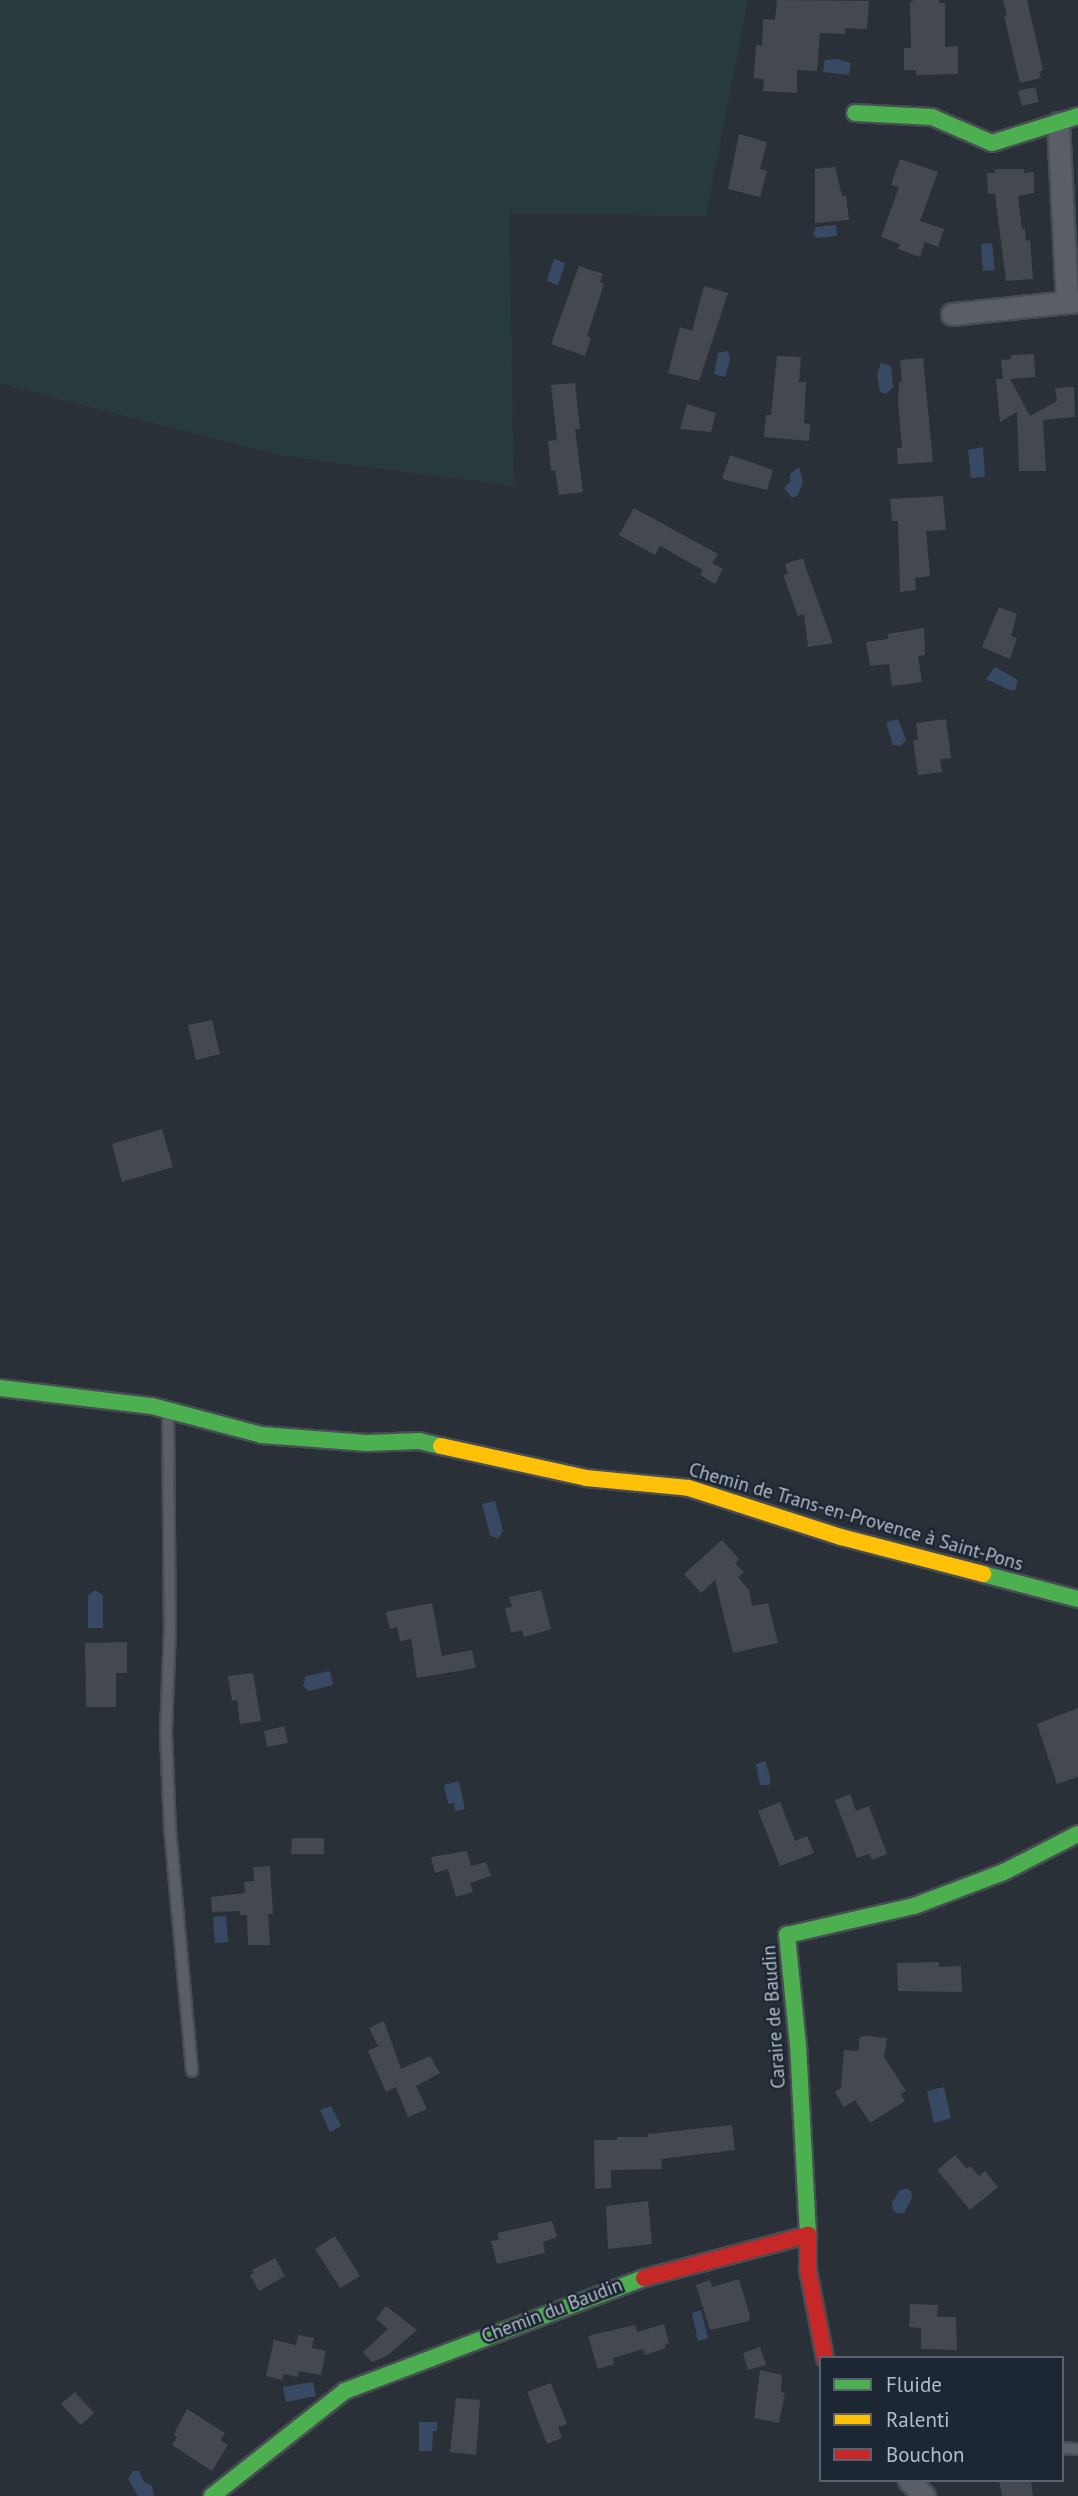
<!DOCTYPE html>
<meta charset="utf-8">
<style>
body{margin:0}
#map{position:relative;width:1078px;height:2496px;overflow:hidden;background:#2a3038;font-family:"PT Sans",sans-serif}
div>[style]{position:absolute}
[style*='--x']{left:calc(var(--x)*1px);top:calc(var(--y)*1px);width:calc(var(--w)*1px);rotate:calc(var(--a)*1deg)}
.green>*{inset:0;background:#273a3e}
.water>*{inset:0;background:#384963}
.building>*{inset:0;background:#444950}
.roads{filter:drop-shadow(2px 0 #484c53) drop-shadow(-2px 0 #484c53) drop-shadow(0 2px #484c53) drop-shadow(0 -2px #484c53)}
.lane>*{height:10px;margin:-5px;padding:0 5px;transform-origin:5px;border-radius:5px;background:#5a5e66}
.street>*{height:21px;margin:-10.5px;padding:0 10.5px;transform-origin:10.5px;border-radius:10.5px;background:#5a5e66}
.fast>*{height:16px;margin:-8px;padding:0 8px;transform-origin:8px;border-radius:8px;background:#4caf50}
.slow>*{height:16px;margin:-8px;padding:0 8px;transform-origin:8px;border-radius:8px;background:#ffc107}
.jam>*{height:16px;margin:-8px;padding:0 8px;transform-origin:8px;border-radius:8px;background:#c62828}
span{translate:-50% -50%;white-space:nowrap;text-align:center;line-height:1.15;-webkit-text-stroke:5px #1d2633;paint-order:stroke}
.street-label{font-size:19px;color:#b4bcc9}
.legend{position:absolute;left:819px;top:2356px;width:245px;height:126px;box-sizing:border-box;background:#1d2633;border:2px solid #59626f;margin:0;padding:9px 12px;list-style:none;font-size:21px;color:#b4bcc9}
.legend li{display:flex;align-items:center;gap:14px;height:35px}
.legend b{width:35px;border:2px solid #59626f}
</style>
<div id="map">
<div class="green">
<i style="clip-path:polygon(0 0,748px 0,706px 216px,509px 213px,514px 486px,283px 456px,0 384px)"></i>
</div>
<div class="water">
<i style="clip-path:polygon(837px 59px,851px 63px,849px 75px,823px 72px,825px 60px)"></i>
<i style="clip-path:polygon(836px 225px,837px 236px,817px 238px,813px 234px,816px 227px)"></i>
<i style="clip-path:polygon(992px 243px,995px 270px,983px 271px,981px 244px)"></i>
<i style="clip-path:polygon(554px 259px,565px 263px,558px 285px,547px 281px)"></i>
<i style="clip-path:polygon(728px 351px,730px 359px,725px 377px,714px 374px,718px 353px)"></i>
<i style="clip-path:polygon(881px 363px,891px 366px,893px 387px,886px 394px,880px 392px,877px 375px)"></i>
<i style="clip-path:polygon(983px 447px,985px 477px,971px 478px,968px 450px)"></i>
<i style="clip-path:polygon(799px 467px,803px 482px,798px 495px,792px 498px,784px 488px,790px 482px,790px 474px)"></i>
<i style="clip-path:polygon(995px 667px,1018px 680px,1015px 690px,1009px 690px,986px 679px)"></i>
<i style="clip-path:polygon(898px 719px,906px 740px,900px 746px,893px 745px,887px 726px,887px 722px)"></i>
<i style="clip-path:polygon(495px 1501px,503px 1531px,498px 1539px,490px 1535px,482px 1504px)"></i>
<i style="clip-path:polygon(95px 1590px,103px 1595px,103px 1628px,88px 1628px,88px 1596px)"></i>
<i style="clip-path:polygon(330px 1671px,333px 1685px,309px 1691px,303px 1686px,306px 1676px)"></i>
<i style="clip-path:polygon(765px 1761px,771px 1779px,769px 1785px,760px 1785px,756px 1764px)"></i>
<i style="clip-path:polygon(459px 1781px,465px 1809px,455px 1811px,454px 1803px,448px 1804px,444px 1785px)"></i>
<i style="clip-path:polygon(226px 1916px,228px 1942px,215px 1943px,213px 1917px)"></i>
<i style="clip-path:polygon(944px 2087px,951px 2118px,934px 2123px,927px 2091px)"></i>
<i style="clip-path:polygon(331px 2106px,341px 2126px,330px 2132px,320px 2110px)"></i>
<i style="clip-path:polygon(906px 2188px,911px 2191px,912px 2198px,904px 2213px,898px 2214px,893px 2210px,892px 2203px,899px 2191px)"></i>
<i style="clip-path:polygon(701px 2310px,708px 2338px,698px 2341px,692px 2313px)"></i>
<i style="clip-path:polygon(313px 2382px,316px 2396px,286px 2402px,283px 2387px)"></i>
<i style="clip-path:polygon(419px 2422px,437px 2422px,437px 2431px,433px 2431px,432px 2451px,419px 2451px)"></i>
<i style="clip-path:polygon(133px 2471px,139px 2471px,144px 2482px,152px 2486px,154px 2496px,138px 2496px,128px 2479px)"></i>
</div>
<div class="building">
<i style="clip-path:polygon(777px 0,869px 1px,867px 29px,845px 28px,845px 34px,820px 33px,817px 71px,797px 70px,797px 93px,763px 91px,764px 79px,754px 78px,756px 45px,762px 46px,763px 19px,775px 20px)"></i>
<i style="clip-path:polygon(914px 0,939px 0,939px 3px,945px 3px,945px 47px,958px 46px,958px 74px,916px 75px,916px 70px,904px 70px,904px 48px,911px 48px,910px 3px)"></i>
<i style="clip-path:polygon(1003px 0,1027px 0,1043px 70px,1039px 72px,1041px 78px,1020px 83px,1004px 16px,1007px 15px)"></i>
<i style="clip-path:polygon(1035px 87px,1039px 102px,1022px 106px,1018px 91px)"></i>
<i style="clip-path:polygon(739px 134px,767px 142px,760px 169px,767px 171px,760px 197px,728px 189px)"></i>
<i style="clip-path:polygon(900px 159px,938px 172px,920px 221px,944px 229px,938px 247px,925px 242px,920px 257px,898px 249px,900px 244px,881px 237px,899px 187px,891px 185px)"></i>
<i style="clip-path:polygon(835px 167px,842px 196px,846px 196px,849px 220px,815px 223px,815px 169px)"></i>
<i style="clip-path:polygon(995px 169px,1024px 169px,1024px 173px,1034px 172px,1034px 193px,1018px 196px,1022px 229px,1025px 229px,1026px 241px,1030px 240px,1033px 279px,1006px 281px,995px 194px,988px 194px,987px 173px,995px 173px)"></i>
<i style="clip-path:polygon(579px 266px,603px 274px,600px 282px,604px 284px,587px 336px,591px 338px,585px 356px,551px 344px)"></i>
<i style="clip-path:polygon(704px 286px,728px 293px,699px 381px,668px 373px,680px 327px,692px 331px)"></i>
<i style="clip-path:polygon(1034px 354px,1035px 377px,1010px 379px,1030px 416px,1057px 401px,1055px 388px,1074px 387px,1075px 417px,1043px 420px,1046px 471px,1019px 471px,1017px 412px,1000px 422px,996px 379px,1003px 379px,1001px 360px,1011px 359px,1011px 355px)"></i>
<i style="clip-path:polygon(777px 356px,801px 357px,799px 382px,806px 382px,804px 423px,810px 424px,809px 441px,764px 437px,766px 415px,771px 415px)"></i>
<i style="clip-path:polygon(923px 358px,933px 462px,898px 464px,897px 448px,902px 448px,898px 402px,899px 382px,902px 382px,900px 360px)"></i>
<i style="clip-path:polygon(575px 383px,580px 429px,575px 429px,583px 492px,559px 495px,555px 470px,551px 471px,548px 441px,557px 440px,551px 385px)"></i>
<i style="clip-path:polygon(687px 404px,716px 413px,711px 432px,680px 429px)"></i>
<i style="clip-path:polygon(730px 455px,773px 470px,767px 490px,722px 479px)"></i>
<i style="clip-path:polygon(943px 496px,946px 530px,926px 531px,930px 576px,915px 578px,916px 590px,900px 592px,898px 521px,892px 521px,890px 499px)"></i>
<i style="clip-path:polygon(634px 508px,718px 554px,712px 563px,723px 569px,715px 584px,700px 575px,703px 570px,660px 546px,655px 555px,619px 535px)"></i>
<i style="clip-path:polygon(803px 558px,806px 568px,833px 643px,808px 647px,804px 614px,798px 616px,783px 575px,788px 574px,785px 564px)"></i>
<i style="clip-path:polygon(999px 607px,1017px 614px,1011px 636px,1017px 638px,1010px 659px,982px 647px)"></i>
<i style="clip-path:polygon(924px 628px,925px 655px,918px 656px,922px 682px,892px 686px,889px 664px,870px 666px,866px 642px,888px 639px,888px 634px)"></i>
<i style="clip-path:polygon(946px 719px,951px 758px,940px 759px,942px 772px,918px 775px,913px 740px,918px 740px,916px 723px)"></i>
<i style="clip-path:polygon(212px 1020px,220px 1054px,196px 1060px,188px 1025px)"></i>
<i style="clip-path:polygon(162px 1129px,173px 1167px,122px 1182px,112px 1144px)"></i>
<i style="clip-path:polygon(722px 1540px,739px 1559px,735px 1563px,744px 1572px,738px 1577px,749px 1590px,752px 1606px,768px 1603px,778px 1643px,733px 1653px,715px 1580px,701px 1593px,684px 1574px)"></i>
<i style="clip-path:polygon(541px 1590px,551px 1629px,524px 1637px,522px 1630px,511px 1633px,505px 1608px,512px 1607px,509px 1597px)"></i>
<i style="clip-path:polygon(432px 1603px,442px 1656px,472px 1650px,476px 1668px,417px 1678px,411px 1639px,400px 1641px,397px 1627px,390px 1629px,386px 1612px)"></i>
<i style="clip-path:polygon(127px 1642px,127px 1673px,116px 1673px,116px 1707px,86px 1707px,85px 1643px)"></i>
<i style="clip-path:polygon(253px 1673px,261px 1721px,240px 1724px,237px 1700px,232px 1701px,228px 1676px)"></i>
<i style="clip-path:polygon(1078px 1708px,1078px 1777px,1057px 1784px,1037px 1724px)"></i>
<i style="clip-path:polygon(284px 1726px,288px 1743px,267px 1747px,264px 1731px)"></i>
<i style="clip-path:polygon(850px 1794px,856px 1811px,869px 1806px,887px 1854px,872px 1860px,869px 1854px,857px 1858px,835px 1800px)"></i>
<i style="clip-path:polygon(780px 1802px,795px 1841px,807px 1836px,814px 1853px,780px 1866px,758px 1811px)"></i>
<i style="clip-path:polygon(292px 1838px,324px 1838px,324px 1854px,291px 1854px)"></i>
<i style="clip-path:polygon(467px 1851px,471px 1866px,486px 1862px,491px 1876px,470px 1883px,473px 1892px,456px 1897px,448px 1869px,435px 1873px,431px 1857px)"></i>
<i style="clip-path:polygon(270px 1866px,273px 1914px,268px 1914px,270px 1945px,248px 1945px,247px 1915px,240px 1915px,240px 1911px,212px 1912px,211px 1897px,245px 1893px,244px 1882px,254px 1881px,253px 1867px)"></i>
<i style="clip-path:polygon(939px 1962px,939px 1967px,961px 1966px,962px 1992px,898px 1991px,897px 1963px)"></i>
<i style="clip-path:polygon(384px 2021px,401px 2069px,430px 2056px,440px 2073px,416px 2086px,427px 2109px,408px 2117px,396px 2087px,386px 2092px,368px 2051px,383px 2044px,378px 2046px,369px 2028px)"></i>
<i style="clip-path:polygon(866px 2036px,887px 2038px,884px 2057px,906px 2091px,901px 2094px,905px 2101px,870px 2123px,855px 2100px,844px 2107px,835px 2092px,841px 2088px,844px 2050px,858px 2051px,860px 2037px)"></i>
<i style="clip-path:polygon(732px 2125px,735px 2150px,661px 2159px,662px 2169px,611px 2170px,611px 2188px,595px 2189px,594px 2140px,617px 2140px,617px 2137px,648px 2137px,648px 2134px)"></i>
<i style="clip-path:polygon(955px 2155px,967px 2169px,970px 2166px,979px 2176px,985px 2171px,998px 2187px,970px 2210px,937px 2170px)"></i>
<i style="clip-path:polygon(648px 2201px,652px 2244px,608px 2249px,606px 2206px)"></i>
<i style="clip-path:polygon(552px 2221px,557px 2237px,543px 2242px,545px 2253px,497px 2264px,491px 2241px,499px 2240px,497px 2233px)"></i>
<i style="clip-path:polygon(335px 2236px,360px 2276px,340px 2288px,315px 2249px)"></i>
<i style="clip-path:polygon(275px 2258px,285px 2276px,259px 2291px,250px 2275px,254px 2273px,252px 2270px)"></i>
<i style="clip-path:polygon(739px 2279px,750px 2316px,749px 2321px,710px 2330px,696px 2285px,710px 2280px,712px 2287px)"></i>
<i style="clip-path:polygon(910px 2304px,938px 2305px,937px 2317px,956px 2317px,957px 2350px,921px 2349px,921px 2328px,909px 2327px)"></i>
<i style="clip-path:polygon(386px 2306px,417px 2330px,387px 2356px,372px 2362px,363px 2352px,388px 2329px,376px 2319px)"></i>
<i style="clip-path:polygon(664px 2324px,669px 2343px,665px 2344px,666px 2348px,645px 2355px,643px 2349px,613px 2358px,614px 2364px,598px 2369px,588px 2336px,635px 2325px,637px 2332px)"></i>
<i style="clip-path:polygon(298px 2335px,314px 2338px,312px 2348px,326px 2351px,321px 2375px,299px 2371px,298px 2377px,284px 2374px,282px 2380px,266px 2376px,274px 2340px,296px 2345px)"></i>
<i style="clip-path:polygon(760px 2347px,766px 2365px,748px 2370px,743px 2353px)"></i>
<i style="clip-path:polygon(760px 2370px,782px 2375px,781px 2392px,785px 2393px,779px 2423px,754px 2418px)"></i>
<i style="clip-path:polygon(551px 2383px,567px 2424px,558px 2427px,562px 2438px,547px 2444px,527px 2392px)"></i>
<i style="clip-path:polygon(75px 2392px,94px 2413px,81px 2425px,61px 2404px)"></i>
<i style="clip-path:polygon(456px 2398px,480px 2400px,476px 2455px,450px 2452px)"></i>
<i style="clip-path:polygon(187px 2409px,225px 2433px,220px 2440px,228px 2445px,212px 2471px,172px 2445px,177px 2437px,174px 2434px)"></i>
<i style="clip-path:polygon(999px 2480px,1031px 2480px,1033px 2496px,1002px 2496px)"></i>
</div>
<div class="roads">
<div class="lane">
<i style="--x:168;--y:1413;--w:215;--a:89.5"></i>
<i style="--x:170;--y:1628;--w:105;--a:92.2"></i>
<i style="--x:166;--y:1733;--w:96;--a:87.6"></i>
<i style="--x:170;--y:1829;--w:243;--a:84.8"></i>
<i style="--x:1062;--y:2448;--w:16;--a:4"></i>
</div>
<div class="street">
<i style="--x:1058;--y:123;--w:179;--a:87.1"></i>
<i style="--x:952;--y:314;--w:127;--a:-5.9"></i>
<i style="--x:909;--y:2480;--w:22;--a:47"></i>
</div>
<div class="fast">
<i style="--x:855;--y:113;--w:77;--a:3"></i>
<i style="--x:932;--y:117;--w:65;--a:23.4"></i>
<i style="--x:992;--y:143;--w:90;--a:-17.4"></i>
<i style="--x:0;--y:1388;--w:153;--a:6.8"></i>
<i style="--x:152;--y:1406;--w:114;--a:14.8"></i>
<i style="--x:262;--y:1435;--w:105;--a:4.4"></i>
<i style="--x:367;--y:1443;--w:52;--a:-2.2"></i>
<i style="--x:419;--y:1441;--w:23;--a:13"></i>
<i style="--x:983;--y:1574;--w:98;--a:14.7"></i>
<i style="--x:808;--y:2235;--w:190;--a:-93"></i>
<i style="--x:798;--y:2045;--w:111;--a:-95.7"></i>
<i style="--x:787;--y:1935;--w:130;--a:-12.9"></i>
<i style="--x:914;--y:1906;--w:96;--a:-20.7"></i>
<i style="--x:1004;--y:1872;--w:83;--a:-27.2"></i>
<i style="--x:212;--y:2496;--w:169;--a:-38.3"></i>
<i style="--x:345;--y:2391;--w:320;--a:-20.7"></i>
</div>
<div class="slow">
<i style="--x:441;--y:1446;--w:148;--a:12.4"></i>
<i style="--x:586;--y:1478;--w:103;--a:5.5"></i>
<i style="--x:689;--y:1488;--w:160;--a:17.9"></i>
<i style="--x:841;--y:1537;--w:147;--a:14.6"></i>
</div>
<div class="jam">
<i style="--x:644;--y:2278;--w:170;--a:-14.7"></i>
<i style="--x:808;--y:2235;--w:35;--a:90"></i>
<i style="--x:808;--y:2270;--w:90;--a:79.1"></i>
</div>
</div>
<div class="street-label">
<span style="left:856px;top:1517px;rotate:16deg">Chemin de Trans-en-Provence à Saint-Pons</span>
<span style="left:774px;top:2017px;rotate:-94deg">Caraire de Baudin</span>
<span style="left:552px;top:2311px;rotate:-21deg">Chemin du Baudin</span>
</div>
<ul class="legend">
<li><b style="height:9px;background:#4caf50"></b>Fluide</li>
<li><b style="height:9px;background:#ffc107"></b>Ralenti</li>
<li><b style="height:9px;background:#c62828"></b>Bouchon</li>
</ul>
</div>
